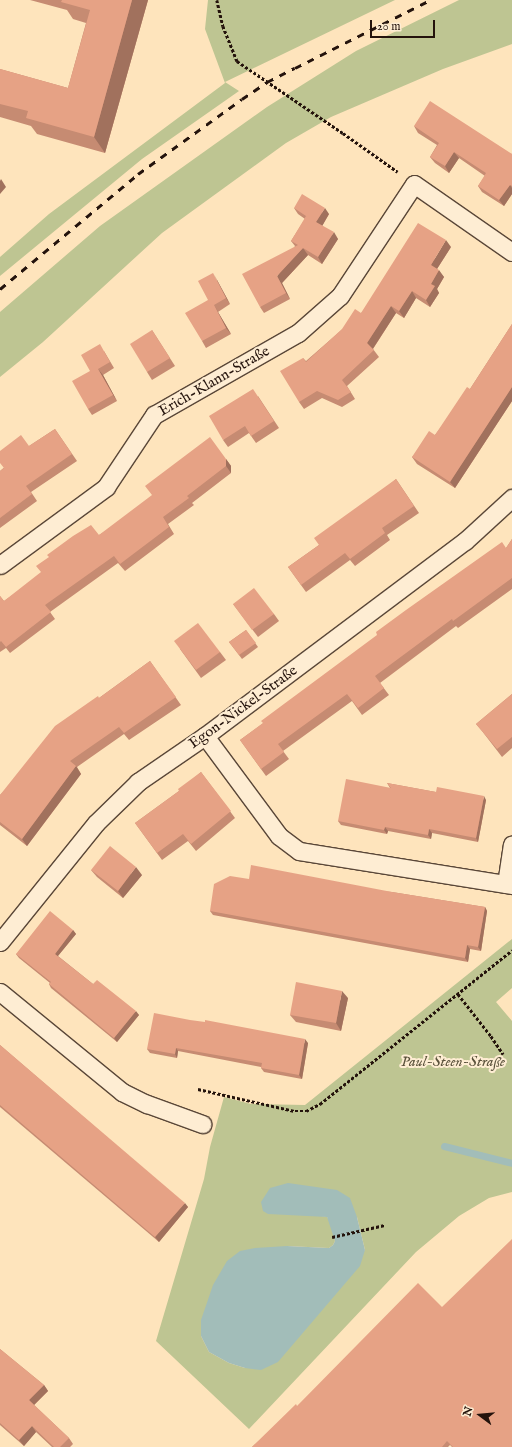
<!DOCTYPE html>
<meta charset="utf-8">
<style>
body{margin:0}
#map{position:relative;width:512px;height:1447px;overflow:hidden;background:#fee4bc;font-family:"IM FELL English",serif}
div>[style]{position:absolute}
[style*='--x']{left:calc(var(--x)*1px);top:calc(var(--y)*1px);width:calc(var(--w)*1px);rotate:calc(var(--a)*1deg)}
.green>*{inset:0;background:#bec592}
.water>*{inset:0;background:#a2bdb9}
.stream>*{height:7px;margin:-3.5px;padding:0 3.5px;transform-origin:3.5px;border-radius:3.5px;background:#a2bdb9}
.path>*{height:2.5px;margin-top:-1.25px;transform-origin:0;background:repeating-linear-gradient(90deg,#24130c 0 3px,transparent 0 5px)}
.roads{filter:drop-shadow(1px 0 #5a4738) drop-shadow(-1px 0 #5a4738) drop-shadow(0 1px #5a4738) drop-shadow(0 -1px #5a4738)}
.street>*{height:17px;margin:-8.5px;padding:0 8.5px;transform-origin:8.5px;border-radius:8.5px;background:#feedd3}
.rail>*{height:3px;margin-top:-1.5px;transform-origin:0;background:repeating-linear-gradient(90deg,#24130c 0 7px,transparent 0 14px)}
.wall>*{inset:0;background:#c68b72}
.shaded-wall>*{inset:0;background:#a1715d}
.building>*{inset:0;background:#e6a285}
span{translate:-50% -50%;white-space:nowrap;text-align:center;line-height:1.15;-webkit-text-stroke:4px #feedd3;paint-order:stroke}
.street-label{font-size:15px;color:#24130c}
.park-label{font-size:15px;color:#5a513b;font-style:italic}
.north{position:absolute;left:460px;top:1395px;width:40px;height:40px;-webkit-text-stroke:3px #feedd3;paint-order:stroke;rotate:286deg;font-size:11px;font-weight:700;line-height:16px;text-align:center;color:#24130c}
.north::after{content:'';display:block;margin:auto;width:14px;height:18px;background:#24130c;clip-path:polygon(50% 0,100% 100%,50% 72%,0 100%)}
.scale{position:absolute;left:370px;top:20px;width:65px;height:18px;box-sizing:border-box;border:2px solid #24130c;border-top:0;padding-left:5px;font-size:12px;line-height:14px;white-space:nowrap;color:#24130c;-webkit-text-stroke:3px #feedd3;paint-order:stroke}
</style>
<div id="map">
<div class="green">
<i style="clip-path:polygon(208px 0,395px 0,225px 82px,239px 91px,142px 159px,0 276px,0 257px,49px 214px,225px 83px,205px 29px)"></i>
<i style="clip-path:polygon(459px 0,512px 0,512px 44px,443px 69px,331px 117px,286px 143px,162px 233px,43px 342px,0 377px,0 312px,100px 226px,267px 107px,356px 51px)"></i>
<i style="clip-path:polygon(evenodd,512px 939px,512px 988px,496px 1002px,512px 1021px,512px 1192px,489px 1198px,459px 1216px,416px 1252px,249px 1429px,156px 1341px,204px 1179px,210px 1147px,224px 1097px,251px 1104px,305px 1105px,512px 939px,322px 1216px,357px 1217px,365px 1250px,245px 1368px,229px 1363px,209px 1352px,201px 1336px,287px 1246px,329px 1248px,333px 1245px,335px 1241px,330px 1222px,327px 1217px,322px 1216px)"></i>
</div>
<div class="water">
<i style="clip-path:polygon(288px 1183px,337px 1190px,350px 1198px,357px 1217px,365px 1250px,360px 1266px,278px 1362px,261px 1370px,245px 1368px,229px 1363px,209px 1352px,201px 1336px,201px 1320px,213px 1285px,227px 1261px,240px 1251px,255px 1248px,287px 1246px,329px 1248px,333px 1245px,335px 1241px,327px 1217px,268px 1214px,263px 1211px,261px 1202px,270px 1188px)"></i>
</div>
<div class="stream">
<i style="--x:444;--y:1146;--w:70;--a:14"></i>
</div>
<div class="path">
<i style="--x:217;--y:0;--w:27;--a:77"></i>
<i style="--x:223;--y:26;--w:38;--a:68"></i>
<i style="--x:237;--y:61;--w:128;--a:34.2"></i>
<i style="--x:343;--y:133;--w:67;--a:35.3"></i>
<i style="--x:458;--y:994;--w:53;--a:51.8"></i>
<i style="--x:491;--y:1036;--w:22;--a:56"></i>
<i style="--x:198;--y:1089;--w:99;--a:12.8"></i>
<i style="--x:295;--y:1111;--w:11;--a:0"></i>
<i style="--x:306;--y:1111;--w:16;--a:-27"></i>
<i style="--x:320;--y:1104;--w:246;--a:-38.7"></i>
<i style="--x:332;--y:1237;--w:54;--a:-12.8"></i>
</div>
<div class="roads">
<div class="street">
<i style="--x:0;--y:565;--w:132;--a:-36.3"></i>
<i style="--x:106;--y:487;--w:87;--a:-56.3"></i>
<i style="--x:154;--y:415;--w:166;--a:-29.7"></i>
<i style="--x:298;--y:333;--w:56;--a:-41.4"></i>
<i style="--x:340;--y:296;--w:134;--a:-56.5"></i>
<i style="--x:414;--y:184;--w:119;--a:34.8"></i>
<i style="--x:205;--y:736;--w:124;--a:53.5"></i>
<i style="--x:279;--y:836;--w:25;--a:37"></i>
<i style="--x:299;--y:851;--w:216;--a:9.1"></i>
<i style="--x:506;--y:884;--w:40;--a:-81.5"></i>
<i style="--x:0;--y:942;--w:153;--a:-51.1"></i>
<i style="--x:96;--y:823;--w:59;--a:-44.3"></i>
<i style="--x:138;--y:782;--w:81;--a:-34.5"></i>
<i style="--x:205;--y:736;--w:325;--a:-36.9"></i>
<i style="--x:465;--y:541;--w:64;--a:-42.5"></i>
<i style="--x:0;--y:992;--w:158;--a:39.3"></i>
<i style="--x:122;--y:1092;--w:28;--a:26"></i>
<i style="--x:147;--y:1104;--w:59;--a:20"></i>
</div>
</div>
<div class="rail">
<i style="--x:0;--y:289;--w:180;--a:-39.8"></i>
<i style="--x:138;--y:174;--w:128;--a:-35.8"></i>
<i style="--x:242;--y:99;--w:30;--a:-34"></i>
<i style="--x:267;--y:82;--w:31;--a:-27"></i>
<i style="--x:295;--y:68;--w:151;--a:-26.7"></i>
</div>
<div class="wall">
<i style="clip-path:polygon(30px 0,148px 0,105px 153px,37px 134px,31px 126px,0 117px,0 69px,68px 88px,86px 23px,73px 19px,67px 10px)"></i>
<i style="clip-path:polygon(414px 126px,512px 154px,512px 194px,504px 206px,482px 192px,478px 186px,485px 176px,459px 158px,449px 173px,435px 163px,430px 157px,437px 145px,418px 133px)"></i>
<i style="clip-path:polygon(294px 208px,329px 214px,322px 226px,338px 239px,322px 264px,308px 255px,282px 283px,290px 299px,264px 313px,260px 307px,295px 246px,291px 241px,305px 219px,298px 214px)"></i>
<i style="clip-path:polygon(451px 247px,437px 269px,444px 277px,437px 289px,439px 293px,430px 307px,416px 298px,404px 318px,396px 313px,373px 349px,379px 357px,347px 386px,355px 399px,342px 407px,322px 398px,304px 409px,299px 402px,303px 358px,306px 361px,361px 313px)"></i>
<i style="clip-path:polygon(217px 280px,230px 304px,218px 312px,231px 334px,206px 348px,202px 341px,208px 300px)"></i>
<i style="clip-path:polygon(512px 324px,512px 401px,455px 488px,417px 464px,412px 457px,435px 435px,470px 389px)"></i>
<i style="clip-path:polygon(152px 330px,175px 366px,152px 380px,147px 372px)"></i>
<i style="clip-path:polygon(104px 351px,114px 368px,103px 375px,117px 401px,92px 415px,88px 409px,90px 371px)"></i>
<i style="clip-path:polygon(258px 396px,279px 428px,256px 443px,249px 433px,228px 447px,223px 440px)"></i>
<i style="clip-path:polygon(55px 429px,77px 461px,31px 492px,37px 501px,0 528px,0 471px,29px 446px)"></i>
<i style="clip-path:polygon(226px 459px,231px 466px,231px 473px,192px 503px,194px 505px,168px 524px,174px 534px,125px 571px,118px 563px,50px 612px,55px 619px,10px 653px,6px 648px,0 652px,0 596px,4px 601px,99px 535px)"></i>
<i style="clip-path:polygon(396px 479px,419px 513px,387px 535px,390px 540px,355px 566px,350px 560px,306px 592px,288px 567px,319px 545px)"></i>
<i style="clip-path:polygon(512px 539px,512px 589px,458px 628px,456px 626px,380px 683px,389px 695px,362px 715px,352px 701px,283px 751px,289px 759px,266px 776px,240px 740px,506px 548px)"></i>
<i style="clip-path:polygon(233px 604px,274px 614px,279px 621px,258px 637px)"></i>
<i style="clip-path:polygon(246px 630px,258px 647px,242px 659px,229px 642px)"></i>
<i style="clip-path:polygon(180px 649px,220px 652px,226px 660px,201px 678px)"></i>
<i style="clip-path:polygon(150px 661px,181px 705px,129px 740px,124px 734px,77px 767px,81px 774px,27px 846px,0 825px,0 795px,99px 698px)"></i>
<i style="clip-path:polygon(512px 694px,512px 748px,502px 757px,482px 731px,476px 724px)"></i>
<i style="clip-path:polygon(201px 772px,235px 818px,196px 851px,188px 841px,162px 860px,135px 823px,179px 791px)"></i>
<i style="clip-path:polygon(387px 783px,436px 792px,486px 800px,478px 842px,432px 833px,431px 839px,388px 831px,387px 834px,341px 825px,338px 821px,390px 788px)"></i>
<i style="clip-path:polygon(91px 870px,142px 875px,123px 898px,97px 877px)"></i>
<i style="clip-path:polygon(249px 879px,392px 892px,485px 907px,487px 911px,481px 951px,470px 949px,468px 962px,213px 915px,210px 911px)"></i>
<i style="clip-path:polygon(73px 930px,76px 934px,58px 956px,93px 984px,139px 1015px,117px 1042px,51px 988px,49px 984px,50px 983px,19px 958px,16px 954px)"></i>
<i style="clip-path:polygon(348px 998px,341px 1031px,296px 1022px,290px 1015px)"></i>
<i style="clip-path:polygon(308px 1043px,302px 1079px,264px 1072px,261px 1068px,261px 1067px,178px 1051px,177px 1058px,150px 1053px,147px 1049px)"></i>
<i style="clip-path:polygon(0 1045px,188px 1207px,159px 1242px,0 1107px)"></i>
<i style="clip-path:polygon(0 1349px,44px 1385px,48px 1391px,34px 1405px,69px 1438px,73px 1444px,70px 1447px,52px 1447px,36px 1432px,24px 1446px,0 1425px)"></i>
<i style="clip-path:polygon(297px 1406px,512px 1447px,452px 1447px,450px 1445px,448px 1447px,252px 1447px)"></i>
</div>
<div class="shaded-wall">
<i style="clip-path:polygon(132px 0,148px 0,105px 153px,94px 137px)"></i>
<i style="clip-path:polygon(454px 152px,459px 158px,449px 173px,445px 166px)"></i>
<i style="clip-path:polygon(1px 179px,6px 187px,0 194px,0 181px)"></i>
<i style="clip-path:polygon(510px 185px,512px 188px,512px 194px,504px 206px,499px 200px)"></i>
<i style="clip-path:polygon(325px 208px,329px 214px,321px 228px,316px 222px)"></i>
<i style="clip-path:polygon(334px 232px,338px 239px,322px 264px,318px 257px)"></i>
<i style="clip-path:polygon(446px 240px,451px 247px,435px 272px,431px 265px)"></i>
<i style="clip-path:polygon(303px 248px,308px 255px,282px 283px,290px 299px,286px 293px,277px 276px)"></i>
<i style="clip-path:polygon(439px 270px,444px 277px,437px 289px,439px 293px,430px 307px,426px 300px,431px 284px)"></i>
<i style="clip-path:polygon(213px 273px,217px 280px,230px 304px,226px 298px)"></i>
<i style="clip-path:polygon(412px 291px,416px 298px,404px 318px,399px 311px)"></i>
<i style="clip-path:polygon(214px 305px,218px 312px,231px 334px,226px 328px)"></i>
<i style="clip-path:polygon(391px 306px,396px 313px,372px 350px,367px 343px)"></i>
<i style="clip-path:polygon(98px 369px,103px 375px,117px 401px,113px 395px)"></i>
<i style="clip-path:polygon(512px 387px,512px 401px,455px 488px,450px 482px)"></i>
<i style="clip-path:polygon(226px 459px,231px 466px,231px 473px,226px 466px)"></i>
<i style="clip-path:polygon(76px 766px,81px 774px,27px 846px,22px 839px)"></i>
<i style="clip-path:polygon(484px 796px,486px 800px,478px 842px,476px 838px)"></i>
<i style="clip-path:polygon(385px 827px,388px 831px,387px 834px,384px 830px)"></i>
<i style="clip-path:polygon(429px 829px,432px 833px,431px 839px,428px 835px)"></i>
<i style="clip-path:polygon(136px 867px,142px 875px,123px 898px,118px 891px)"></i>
<i style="clip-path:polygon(485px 907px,487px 911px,481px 951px,478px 947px)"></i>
<i style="clip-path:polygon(73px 930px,76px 934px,57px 957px,55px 954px)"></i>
<i style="clip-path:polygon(467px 945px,470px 949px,468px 962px,465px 958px)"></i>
<i style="clip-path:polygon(342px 991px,348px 998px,341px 1031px,336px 1023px)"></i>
<i style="clip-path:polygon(136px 1011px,139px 1015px,117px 1042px,114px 1038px)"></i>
<i style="clip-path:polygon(305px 1039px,308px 1043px,302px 1079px,299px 1075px)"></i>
<i style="clip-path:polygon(176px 1048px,178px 1051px,177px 1058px,175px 1054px)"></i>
<i style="clip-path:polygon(185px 1203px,188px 1207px,159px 1242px,155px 1237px)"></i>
<i style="clip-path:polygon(44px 1385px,48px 1391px,33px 1406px,29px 1400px)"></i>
<i style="clip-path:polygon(32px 1426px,36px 1432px,24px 1446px,19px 1440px)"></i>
</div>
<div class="building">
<i style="clip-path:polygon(62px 0,132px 0,94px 137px,26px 118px,28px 111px,0 104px,0 69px,68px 88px,90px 10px,61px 2px)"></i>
<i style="clip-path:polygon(430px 101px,512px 154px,512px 186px,510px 185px,499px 200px,478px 186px,486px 173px,454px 152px,445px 166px,430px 157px,439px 143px,414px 126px)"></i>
<i style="clip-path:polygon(302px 194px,325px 208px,316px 222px,334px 232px,318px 257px,303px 248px,277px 276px,286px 293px,260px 307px,242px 274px,298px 245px,291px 241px,306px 216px,309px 218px,294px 208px)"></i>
<i style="clip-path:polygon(418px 223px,446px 240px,431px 265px,439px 270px,431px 284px,435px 286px,426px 300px,412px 291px,399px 311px,391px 306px,367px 343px,374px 350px,342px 380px,351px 392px,338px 400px,317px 391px,299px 402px,280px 371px,303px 358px,306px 362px,342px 329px,355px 309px,361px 313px)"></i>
<i style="clip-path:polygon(213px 273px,226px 298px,214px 305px,226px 328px,202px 341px,185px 313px,208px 300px,198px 281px)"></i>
<i style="clip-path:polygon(512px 324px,512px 387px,499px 407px,450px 482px,412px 457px,429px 431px,435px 435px,467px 387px,470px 389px)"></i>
<i style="clip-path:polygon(152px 330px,170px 358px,147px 372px,130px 344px)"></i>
<i style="clip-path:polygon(100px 344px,110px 362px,98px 369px,113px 395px,88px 409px,72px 381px,90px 371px,81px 355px)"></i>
<i style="clip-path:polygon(253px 389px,274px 421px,251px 436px,245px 426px,223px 440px,209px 416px)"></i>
<i style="clip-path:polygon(55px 429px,72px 454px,26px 486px,32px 494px,0 518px,0 471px,4px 468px,0 463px,0 451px,21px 435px,29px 446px)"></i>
<i style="clip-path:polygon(210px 437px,226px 459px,226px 466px,187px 496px,189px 498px,163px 517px,169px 527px,120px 564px,114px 556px,45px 605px,51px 612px,6px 647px,1px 641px,0 642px,0 596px,4px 601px,41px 572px,36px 566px,49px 557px,47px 555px,73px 536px,91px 525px,99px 535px,152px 495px,145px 486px)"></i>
<i style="clip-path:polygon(396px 479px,414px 506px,382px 528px,385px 533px,350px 559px,345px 553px,301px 585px,288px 567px,319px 545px,314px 538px)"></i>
<i style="clip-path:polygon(512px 539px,512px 578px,453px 621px,452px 619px,375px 676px,384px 688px,358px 708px,347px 694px,278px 744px,284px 752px,261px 769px,240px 740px,263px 723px,261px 721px,377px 635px,376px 632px,406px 610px,502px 542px,506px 548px)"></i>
<i style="clip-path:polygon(254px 588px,274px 614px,252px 630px,233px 604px)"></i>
<i style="clip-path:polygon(198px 623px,220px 652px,196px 670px,174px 641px)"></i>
<i style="clip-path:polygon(246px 630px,256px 643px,239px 655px,229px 642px)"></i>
<i style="clip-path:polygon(150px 661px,176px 697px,124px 733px,119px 727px,70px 761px,76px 766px,22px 839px,0 822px,0 795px,55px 726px,98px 696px,99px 698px)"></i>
<i style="clip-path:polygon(512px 694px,512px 737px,497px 749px,476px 724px)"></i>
<i style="clip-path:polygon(201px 772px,231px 811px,191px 844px,183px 834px,157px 853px,135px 823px,179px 791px,178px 789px)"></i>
<i style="clip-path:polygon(346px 779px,391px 788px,387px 783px,436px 792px,437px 787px,484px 796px,476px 838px,429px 829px,428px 835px,385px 827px,384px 830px,338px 821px)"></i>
<i style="clip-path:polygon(110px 846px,136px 867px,118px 891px,91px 870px)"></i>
<i style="clip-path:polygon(251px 865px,392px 892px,485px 907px,478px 947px,467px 945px,465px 958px,210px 911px,214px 884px,230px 876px,249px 879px)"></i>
<i style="clip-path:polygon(50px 911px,73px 930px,55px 954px,93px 984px,97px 980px,136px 1011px,114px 1038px,49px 984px,51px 982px,16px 954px)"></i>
<i style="clip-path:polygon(296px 982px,342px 991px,336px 1023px,290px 1015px)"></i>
<i style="clip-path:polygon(154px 1013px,190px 1020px,205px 1022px,205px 1020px,305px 1039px,299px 1075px,261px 1068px,262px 1063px,176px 1048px,175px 1054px,147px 1049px)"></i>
<i style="clip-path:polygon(0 1045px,185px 1203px,155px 1237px,0 1105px)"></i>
<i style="clip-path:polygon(512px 1239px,512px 1447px,453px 1447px,447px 1441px,442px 1447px,252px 1447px,296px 1404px,297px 1406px,418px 1283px,442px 1307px)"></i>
<i style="clip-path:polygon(0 1349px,44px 1385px,29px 1400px,69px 1438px,60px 1447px,54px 1447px,32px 1426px,19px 1440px,0 1423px)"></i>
</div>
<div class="street-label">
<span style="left:214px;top:381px;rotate:-30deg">Erich-Klann-Straße</span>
<span style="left:243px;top:707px;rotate:-36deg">Egon-Nickel-Straße</span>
</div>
<div class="park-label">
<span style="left:453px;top:1062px">Paul-Steen-Straße</span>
</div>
<div class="north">N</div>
<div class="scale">20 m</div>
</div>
